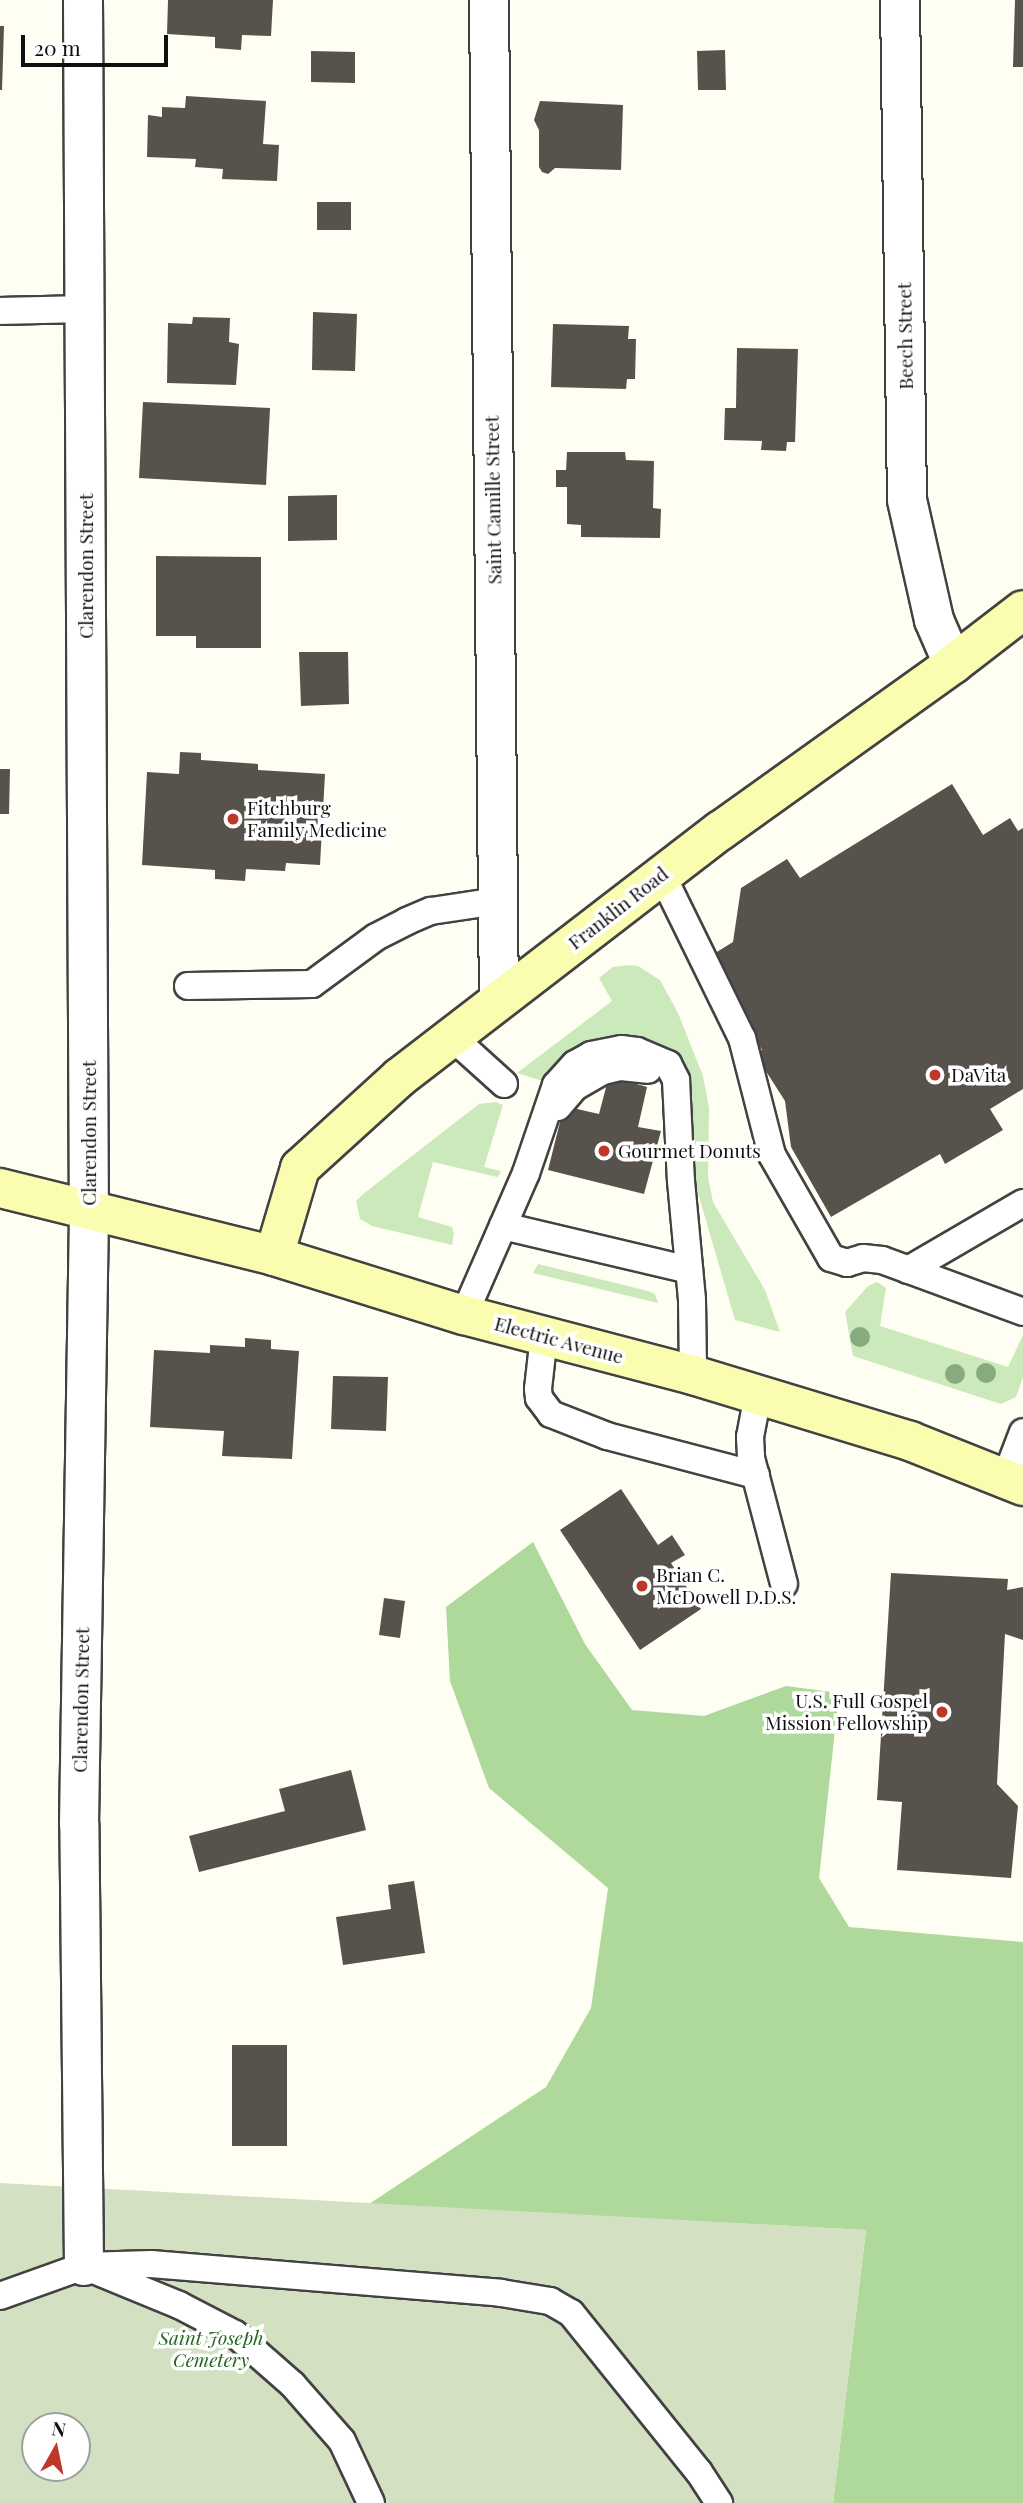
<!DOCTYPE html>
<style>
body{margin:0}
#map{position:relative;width:1023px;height:2503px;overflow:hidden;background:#fffef2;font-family:"Playfair Display",serif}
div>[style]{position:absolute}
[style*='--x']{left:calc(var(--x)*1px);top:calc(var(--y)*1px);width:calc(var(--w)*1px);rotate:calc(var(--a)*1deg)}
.green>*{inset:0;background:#cce9bc}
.forest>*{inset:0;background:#aed99b}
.cemetery>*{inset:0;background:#d3e1c2}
.building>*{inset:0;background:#58524c}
.roads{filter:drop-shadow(2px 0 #424242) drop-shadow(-2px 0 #424242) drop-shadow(0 2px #424242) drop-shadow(0 -2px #424242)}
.service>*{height:26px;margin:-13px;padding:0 13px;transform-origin:13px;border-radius:13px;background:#fff}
.minor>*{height:38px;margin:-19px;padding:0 19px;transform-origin:19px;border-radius:19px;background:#fff}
.tertiary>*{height:38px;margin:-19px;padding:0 19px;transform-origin:19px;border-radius:19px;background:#fff}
.secondary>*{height:38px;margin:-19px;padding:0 19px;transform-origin:19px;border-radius:19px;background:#fafdaf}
.trees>*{width:20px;height:20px;margin:-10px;border-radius:50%;background:#87aa7e}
.dots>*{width:19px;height:19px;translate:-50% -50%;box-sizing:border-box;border:4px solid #fff;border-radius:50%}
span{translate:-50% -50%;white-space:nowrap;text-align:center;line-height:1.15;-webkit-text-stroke:7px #fff;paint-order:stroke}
.street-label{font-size:19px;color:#0f0f0f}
.poi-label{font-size:19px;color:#0f0f0f}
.left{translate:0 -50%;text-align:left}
.right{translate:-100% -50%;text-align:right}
.park-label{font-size:19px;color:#246620;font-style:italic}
.north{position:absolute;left:21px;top:2412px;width:70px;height:70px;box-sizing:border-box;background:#fff;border:2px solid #9f9f9f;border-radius:50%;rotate:9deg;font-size:19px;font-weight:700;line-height:28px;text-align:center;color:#0f0f0f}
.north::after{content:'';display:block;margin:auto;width:24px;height:32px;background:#bd3829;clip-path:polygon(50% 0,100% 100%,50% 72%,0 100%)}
.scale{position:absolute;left:21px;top:35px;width:147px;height:32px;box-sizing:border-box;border:4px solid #0f0f0f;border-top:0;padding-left:9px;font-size:21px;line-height:24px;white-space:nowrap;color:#0f0f0f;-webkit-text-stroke:5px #fff;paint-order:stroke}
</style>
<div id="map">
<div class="green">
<i style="clip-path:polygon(629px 965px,638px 966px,660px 980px,678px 1013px,703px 1076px,709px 1108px,708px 1177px,713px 1202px,765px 1290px,780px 1332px,735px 1320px,696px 1186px,691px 1094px,681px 1064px,549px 1083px,517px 1073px,612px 1001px,599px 978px,613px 967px)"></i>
<i style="clip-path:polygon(496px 1102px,503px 1105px,484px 1167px,501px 1171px,500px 1174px,497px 1177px,433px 1162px,418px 1217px,452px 1227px,454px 1234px,452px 1245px,372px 1226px,360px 1219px,356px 1201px,363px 1194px,479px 1104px)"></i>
<i style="clip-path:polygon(538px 1264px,648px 1291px,655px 1294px,658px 1303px,533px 1273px)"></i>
<i style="clip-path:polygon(877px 1282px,886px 1288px,880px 1326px,1008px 1367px,1023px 1335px,1023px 1377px,1016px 1397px,1001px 1404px,853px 1356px,845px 1312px,868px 1286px)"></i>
</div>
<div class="forest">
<i style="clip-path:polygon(533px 1542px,585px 1644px,632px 1710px,704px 1716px,786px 1686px,839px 1693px,819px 1878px,849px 1927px,1023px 1942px,1023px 2503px,833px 2503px,866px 2230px,369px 2204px,546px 2087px,591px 2008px,608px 1888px,489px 1788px,450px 1681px,446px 1607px)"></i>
</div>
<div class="cemetery">
<i style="clip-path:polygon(evenodd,0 2183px,866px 2230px,833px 2503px,0 2503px,0 2183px,35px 2426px,77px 2426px,77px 2468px,35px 2468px,35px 2426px)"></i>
</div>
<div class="building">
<i style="clip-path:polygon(168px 0,273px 0,271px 36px,242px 35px,241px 50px,215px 48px,215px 37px,167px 34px)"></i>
<i style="clip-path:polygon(1015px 0,1023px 0,1023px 67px,1013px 67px)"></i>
<i style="clip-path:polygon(0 26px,4px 26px,2px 90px,0 90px)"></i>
<i style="clip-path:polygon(725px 50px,726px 90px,698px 90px,697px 51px)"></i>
<i style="clip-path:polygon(311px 51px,355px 52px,355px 83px,311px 82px)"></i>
<i style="clip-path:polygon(186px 96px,266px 101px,263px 144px,279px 145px,277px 181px,222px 179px,223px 169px,195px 167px,196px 159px,147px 157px,148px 115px,162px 117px,162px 107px,185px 108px)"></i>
<i style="clip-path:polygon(540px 101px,623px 105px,621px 170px,555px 168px,548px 174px,542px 172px,539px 167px,539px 130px,534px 120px)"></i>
<i style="clip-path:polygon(317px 202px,351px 202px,351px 230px,317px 230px)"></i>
<i style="clip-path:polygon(313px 312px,357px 314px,355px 371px,312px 370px)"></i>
<i style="clip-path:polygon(193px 317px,230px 318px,229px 342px,239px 344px,236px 385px,167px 383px,168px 323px,192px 324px)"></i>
<i style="clip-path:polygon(553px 324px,629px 326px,628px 339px,636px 339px,635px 379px,627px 379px,626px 389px,551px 387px)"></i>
<i style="clip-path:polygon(737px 348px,798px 349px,795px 442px,787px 442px,786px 451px,761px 450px,762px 441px,724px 440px,725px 408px,736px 408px)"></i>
<i style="clip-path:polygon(143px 402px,270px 408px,266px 485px,139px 478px)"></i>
<i style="clip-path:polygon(567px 452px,625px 452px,626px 460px,654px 461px,653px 508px,661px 509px,660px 538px,581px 537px,581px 525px,567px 524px,567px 487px,556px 487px,556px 470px,566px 470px)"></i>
<i style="clip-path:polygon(337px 495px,337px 540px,288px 541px,288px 496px)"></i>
<i style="clip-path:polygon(156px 556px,261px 557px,261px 648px,196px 648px,196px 636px,156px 636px)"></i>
<i style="clip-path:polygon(299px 652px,348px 652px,349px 704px,301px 706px)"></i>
<i style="clip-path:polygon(180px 752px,201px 753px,201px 760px,258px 764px,258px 770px,325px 774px,320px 865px,286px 863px,285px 871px,246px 869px,245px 881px,215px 879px,215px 870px,142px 865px,147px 772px,179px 774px)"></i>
<i style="clip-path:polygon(0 769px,10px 769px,9px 814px,0 814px)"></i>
<i style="clip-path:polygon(952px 784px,983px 835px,1010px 818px,1018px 831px,1023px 828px,1023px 1089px,990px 1109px,1003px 1130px,945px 1164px,940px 1154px,831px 1217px,791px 1147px,785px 1101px,755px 1054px,762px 1050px,723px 990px,731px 985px,712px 955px,733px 942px,741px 888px,787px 859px,800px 878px)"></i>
<i style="clip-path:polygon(609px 1076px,647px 1087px,638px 1127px,661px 1131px,644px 1194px,548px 1170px,564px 1106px,599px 1114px)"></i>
<i style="clip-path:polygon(245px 1338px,271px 1340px,271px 1349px,299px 1351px,292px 1459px,222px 1456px,224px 1431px,150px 1427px,154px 1350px,210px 1353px,210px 1345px,245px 1347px)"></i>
<i style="clip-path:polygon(333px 1376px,388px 1377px,386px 1431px,331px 1429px)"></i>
<i style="clip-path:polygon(621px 1489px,658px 1545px,672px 1535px,685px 1555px,671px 1563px,701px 1609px,640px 1650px,560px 1530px)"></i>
<i style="clip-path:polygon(891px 1573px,1008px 1579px,1007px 1590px,1023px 1587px,1023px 1640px,1005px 1634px,997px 1784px,1018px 1806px,1011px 1878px,897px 1870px,902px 1802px,877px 1800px)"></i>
<i style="clip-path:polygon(384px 1598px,405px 1601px,400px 1638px,379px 1635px)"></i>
<i style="clip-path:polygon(351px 1770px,366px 1830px,199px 1872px,189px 1836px,285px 1811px,279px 1789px)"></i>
<i style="clip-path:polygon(414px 1881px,425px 1953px,343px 1965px,336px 1917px,391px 1909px,388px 1885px)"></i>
<i style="clip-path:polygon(232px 2045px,287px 2045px,287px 2146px,232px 2146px)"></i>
</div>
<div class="roads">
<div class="service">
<i style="--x:0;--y:311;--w:84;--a:-1.4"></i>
<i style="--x:662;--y:875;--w:182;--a:63.9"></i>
<i style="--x:742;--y:1038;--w:121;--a:75.6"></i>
<i style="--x:772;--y:1155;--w:119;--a:60.2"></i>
<i style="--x:831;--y:1258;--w:17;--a:17"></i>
<i style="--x:847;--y:1263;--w:17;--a:-17"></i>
<i style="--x:863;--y:1258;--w:19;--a:6"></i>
<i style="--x:882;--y:1260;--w:150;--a:20.2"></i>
<i style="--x:188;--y:986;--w:124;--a:-0.9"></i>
<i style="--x:312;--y:984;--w:79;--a:-36.3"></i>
<i style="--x:376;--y:937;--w:35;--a:-27"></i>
<i style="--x:407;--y:921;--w:26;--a:-23"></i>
<i style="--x:431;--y:911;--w:68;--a:-8.5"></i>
<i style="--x:452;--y:1037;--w:70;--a:42.1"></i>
<i style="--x:558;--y:1107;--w:26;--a:-50"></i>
<i style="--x:575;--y:1087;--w:32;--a:-30"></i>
<i style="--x:603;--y:1071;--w:18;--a:-13"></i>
<i style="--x:621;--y:1067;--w:27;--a:6"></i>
<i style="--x:503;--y:1226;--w:191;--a:13.3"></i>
<i style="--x:908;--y:1270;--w:133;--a:-30.2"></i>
<i style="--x:464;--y:1315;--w:155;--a:-66.4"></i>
<i style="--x:526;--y:1173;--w:93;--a:-71.2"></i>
<i style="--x:556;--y:1085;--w:28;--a:-48"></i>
<i style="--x:575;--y:1064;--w:18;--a:-29"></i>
<i style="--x:591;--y:1055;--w:31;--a:-11"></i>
<i style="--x:621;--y:1049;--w:16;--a:7"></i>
<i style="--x:637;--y:1051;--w:34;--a:23"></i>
<i style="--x:668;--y:1064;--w:18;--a:63"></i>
<i style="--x:676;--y:1080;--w:101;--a:87.2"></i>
<i style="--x:681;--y:1181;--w:120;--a:84.7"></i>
<i style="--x:692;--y:1300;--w:75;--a:89.2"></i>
<i style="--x:544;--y:1336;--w:53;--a:96.5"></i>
<i style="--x:538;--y:1389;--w:9;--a:84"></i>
<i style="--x:539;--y:1398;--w:20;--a:53"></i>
<i style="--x:551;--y:1414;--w:60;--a:21.4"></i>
<i style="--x:607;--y:1436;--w:154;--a:14.7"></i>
<i style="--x:758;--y:1395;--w:43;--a:100.8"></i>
<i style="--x:750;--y:1437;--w:21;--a:87"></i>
<i style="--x:751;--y:1458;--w:130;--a:75.3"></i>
<i style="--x:1005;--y:1479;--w:50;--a:-69"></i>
<i style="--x:96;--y:2271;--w:90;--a:22.3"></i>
<i style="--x:179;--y:2305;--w:63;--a:27.4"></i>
<i style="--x:235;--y:2334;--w:77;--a:41.3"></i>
<i style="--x:293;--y:2385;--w:74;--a:48.8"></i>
<i style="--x:342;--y:2441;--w:68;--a:64.9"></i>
<i style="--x:0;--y:2296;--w:89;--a:-19.7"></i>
<i style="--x:84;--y:2266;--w:67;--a:-1.7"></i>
<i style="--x:151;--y:2264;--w:351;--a:4.7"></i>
<i style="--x:501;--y:2293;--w:50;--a:9.3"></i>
<i style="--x:550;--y:2301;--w:24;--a:30"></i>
<i style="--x:571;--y:2313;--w:204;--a:51.2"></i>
<i style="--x:699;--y:2472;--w:37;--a:57"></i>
</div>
<div class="minor">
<i style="--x:489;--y:0;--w:999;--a:89.43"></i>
<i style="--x:84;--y:2266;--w:442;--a:-90.6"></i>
<i style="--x:79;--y:1824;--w:612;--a:-89.06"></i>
</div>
<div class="tertiary">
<i style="--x:83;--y:0;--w:1212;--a:89.72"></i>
<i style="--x:900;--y:0;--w:500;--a:89.2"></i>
<i style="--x:907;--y:500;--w:123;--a:77.3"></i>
<i style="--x:934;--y:620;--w:48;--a:66.6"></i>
</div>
<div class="secondary">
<i style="--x:0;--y:1188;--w:282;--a:13.9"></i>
<i style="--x:274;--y:1256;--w:199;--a:17.3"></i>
<i style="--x:464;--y:1315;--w:237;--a:14.7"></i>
<i style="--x:693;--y:1375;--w:227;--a:16.9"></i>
<i style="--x:910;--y:1441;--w:122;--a:21.7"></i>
<i style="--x:274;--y:1256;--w:92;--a:-73.5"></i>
<i style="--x:300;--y:1168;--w:135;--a:-42.3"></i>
<i style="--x:400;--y:1077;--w:404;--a:-37.6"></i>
<i style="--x:720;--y:831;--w:287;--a:-35.6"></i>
<i style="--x:953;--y:664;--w:88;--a:-37.6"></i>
</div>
</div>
<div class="trees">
<i style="left:860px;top:1337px"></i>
<i style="left:986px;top:1373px"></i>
<i style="left:955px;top:1374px"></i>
</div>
<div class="dots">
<i style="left:233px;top:819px;background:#bd3829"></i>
<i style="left:935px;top:1075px;background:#bd3829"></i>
<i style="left:604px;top:1151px;background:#bd3829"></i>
<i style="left:642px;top:1586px;background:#bd3829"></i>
<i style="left:942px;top:1712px;background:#bd3829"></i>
</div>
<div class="street-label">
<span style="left:905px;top:336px;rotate:-91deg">Beech Street</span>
<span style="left:493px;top:500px;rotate:-91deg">Saint Camille Street</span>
<span style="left:86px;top:566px;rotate:-90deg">Clarendon Street</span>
<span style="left:618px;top:908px;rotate:-38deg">Franklin Road</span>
<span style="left:89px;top:1133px;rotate:-90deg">Clarendon Street</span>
<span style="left:559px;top:1340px;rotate:15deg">Electric Avenue</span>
<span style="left:81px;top:1700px;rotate:-89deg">Clarendon Street</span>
</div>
<div class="poi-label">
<span class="left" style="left:247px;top:819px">Fitchburg<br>Family Medicine</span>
<span class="left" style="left:951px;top:1075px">DaVita</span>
<span class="left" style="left:618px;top:1151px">Gourmet Donuts</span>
<span class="left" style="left:656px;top:1586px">Brian C.<br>McDowell D.D.S.</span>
<span class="right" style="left:928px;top:1712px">U.S. Full Gospel<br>Mission Fellowship</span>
</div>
<div class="park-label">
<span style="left:211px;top:2349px">Saint Joseph<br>Cemetery</span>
</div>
<div class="north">N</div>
<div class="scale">20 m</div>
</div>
